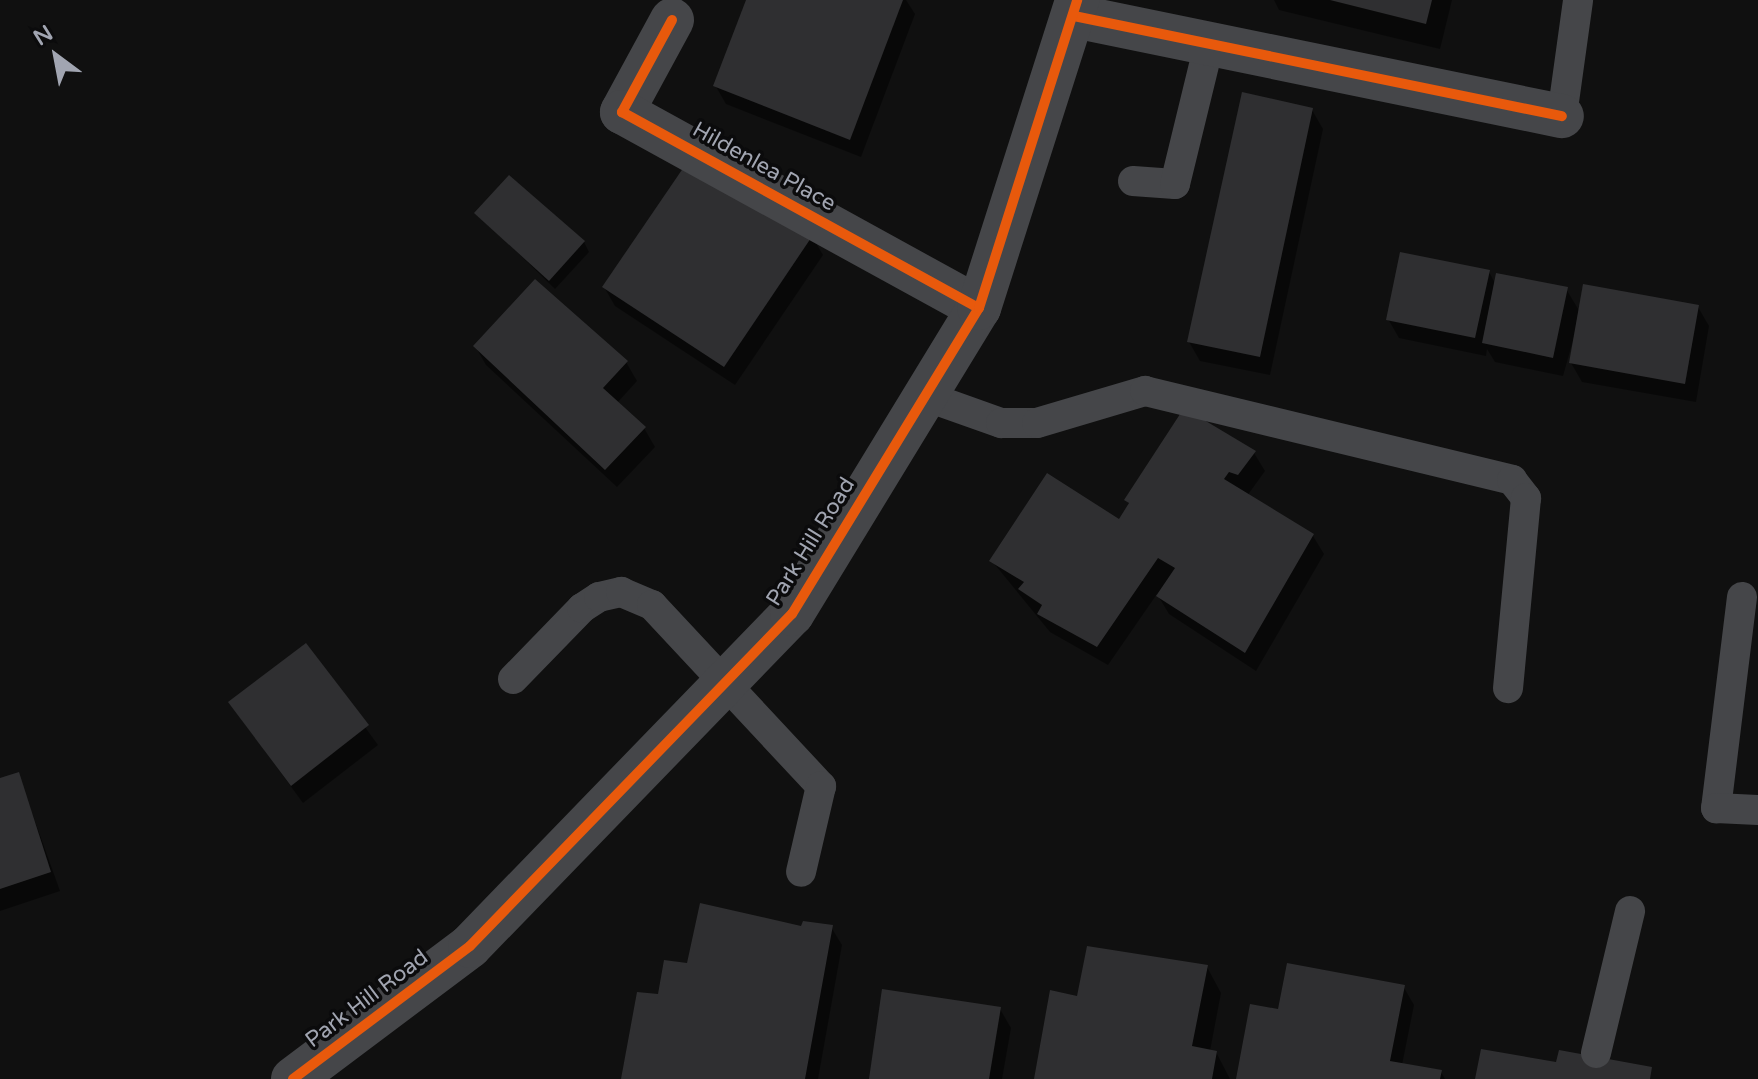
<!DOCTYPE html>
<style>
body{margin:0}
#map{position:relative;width:1758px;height:1079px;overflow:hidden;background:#101010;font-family:"Varela Round",sans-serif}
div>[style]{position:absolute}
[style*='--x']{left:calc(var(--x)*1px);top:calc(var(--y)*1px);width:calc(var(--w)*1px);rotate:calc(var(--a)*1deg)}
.shadow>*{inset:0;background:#0007}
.building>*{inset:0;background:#2f2f31}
.lane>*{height:30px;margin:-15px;padding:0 15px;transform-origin:15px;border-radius:15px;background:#454649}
.street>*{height:44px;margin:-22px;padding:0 22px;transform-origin:22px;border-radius:22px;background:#454649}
.cycleway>*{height:10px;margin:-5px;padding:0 5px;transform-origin:5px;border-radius:5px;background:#e8590c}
span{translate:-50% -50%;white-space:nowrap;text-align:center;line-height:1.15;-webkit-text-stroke:7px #0b0b0c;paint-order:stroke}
.street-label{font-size:22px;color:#a1a5b1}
.north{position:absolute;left:16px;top:16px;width:80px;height:80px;-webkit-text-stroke:6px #0b0b0c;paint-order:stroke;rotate:328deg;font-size:22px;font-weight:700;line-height:32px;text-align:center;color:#a1a5b1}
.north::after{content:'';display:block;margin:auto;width:28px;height:36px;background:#a1a5b1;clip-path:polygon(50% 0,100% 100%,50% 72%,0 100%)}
</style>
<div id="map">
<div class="shadow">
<i style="clip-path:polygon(748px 0,906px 0,915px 14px,861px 157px,726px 104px,715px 85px)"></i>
<i style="clip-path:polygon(1274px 0,1452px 0,1440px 49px,1279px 10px)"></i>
<i style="clip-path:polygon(1312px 110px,1323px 129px,1270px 375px,1200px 361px,1189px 342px)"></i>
<i style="clip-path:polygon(477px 213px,584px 242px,589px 252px,555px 289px)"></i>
<i style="clip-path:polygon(812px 236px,823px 255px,735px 385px,615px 306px,604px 287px)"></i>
<i style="clip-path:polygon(1489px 272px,1496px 285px,1566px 289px,1580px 312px,1698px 307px,1709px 326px,1696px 402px,1582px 382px,1571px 363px,1578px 323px,1563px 376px,1495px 362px,1487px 349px,1486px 356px,1399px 338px,1388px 319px)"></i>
<i style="clip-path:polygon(475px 346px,626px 362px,637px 381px,617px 403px,644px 428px,655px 447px,617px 487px,486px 365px)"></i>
<i style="clip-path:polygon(1254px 453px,1265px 471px,1247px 496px,1313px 536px,1324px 554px,1256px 671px,1169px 614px,1157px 594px,1108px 665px,1050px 632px,992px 561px,1119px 522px,1130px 506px,1127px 500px)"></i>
<i style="clip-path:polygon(306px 646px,378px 745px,303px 803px,230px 703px)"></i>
<i style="clip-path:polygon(18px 774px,60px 891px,0 911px,0 780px)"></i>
<i style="clip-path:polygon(831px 927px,842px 945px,818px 1079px,623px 1079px,659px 997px,689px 965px)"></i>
<i style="clip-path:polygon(1207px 967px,1221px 993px,1210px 1051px,1216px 1052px,1230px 1079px,1036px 1079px,1078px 998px)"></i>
<i style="clip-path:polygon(1403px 986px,1414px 1005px,1402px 1065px,1441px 1072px,1445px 1079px,1238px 1079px,1279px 1011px)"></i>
<i style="clip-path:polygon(1000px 1009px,1011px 1028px,1002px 1079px,871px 1079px)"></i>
</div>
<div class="building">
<i style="clip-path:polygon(746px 0,903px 0,850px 140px,713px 86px)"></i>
<i style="clip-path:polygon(1330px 0,1432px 0,1426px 24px)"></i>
<i style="clip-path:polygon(1242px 92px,1313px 108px,1260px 357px,1187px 342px)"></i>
<i style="clip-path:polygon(690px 158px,813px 235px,724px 367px,602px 287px)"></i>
<i style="clip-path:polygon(509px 175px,585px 241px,549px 281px,474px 213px)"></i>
<i style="clip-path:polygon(1400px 252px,1490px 270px,1475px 338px,1386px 320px)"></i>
<i style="clip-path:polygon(1496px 273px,1568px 287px,1553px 358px,1482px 343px)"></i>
<i style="clip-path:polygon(535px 279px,628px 361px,603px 388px,646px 427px,605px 470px,473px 346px)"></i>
<i style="clip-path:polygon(1583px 284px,1699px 305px,1685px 384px,1569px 363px)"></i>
<i style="clip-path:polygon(1184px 408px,1256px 451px,1238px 475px,1229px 472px,1224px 479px,1314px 534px,1245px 653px,1156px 596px,1175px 568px,1158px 558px,1097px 647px,1037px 614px,1042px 605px,1018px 589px,1024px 582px,989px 561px,1047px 473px,1119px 519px,1129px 503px,1124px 500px)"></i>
<i style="clip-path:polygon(306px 643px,369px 725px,291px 786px,228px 702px)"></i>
<i style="clip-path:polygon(19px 772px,51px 872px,0 889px,0 778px)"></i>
<i style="clip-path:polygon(700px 903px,801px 926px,803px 921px,833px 925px,805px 1079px,621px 1079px,637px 992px,658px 994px,664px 960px,687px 963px)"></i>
<i style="clip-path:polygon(1087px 946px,1208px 965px,1192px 1046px,1217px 1051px,1212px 1079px,1034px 1079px,1050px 990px,1077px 996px)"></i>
<i style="clip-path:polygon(1287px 963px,1405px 985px,1390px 1061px,1442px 1070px,1440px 1079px,1236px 1079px,1250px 1004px,1278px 1009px)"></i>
<i style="clip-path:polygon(882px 989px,1001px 1007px,989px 1079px,869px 1079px)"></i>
<i style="clip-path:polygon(1481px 1049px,1556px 1062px,1559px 1050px,1652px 1067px,1650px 1079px,1475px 1079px)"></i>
</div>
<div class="lane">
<i style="--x:1562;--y:116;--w:117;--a:-82.1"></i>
<i style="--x:1133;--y:181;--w:42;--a:4.1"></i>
<i style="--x:1175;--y:184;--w:144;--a:-76.3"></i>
<i style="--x:925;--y:396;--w:81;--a:19.6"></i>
<i style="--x:1001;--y:423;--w:36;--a:0"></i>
<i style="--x:1037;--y:423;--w:113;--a:-16.5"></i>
<i style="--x:1145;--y:391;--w:378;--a:13.6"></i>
<i style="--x:1512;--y:480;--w:23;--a:52"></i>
<i style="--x:1526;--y:498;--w:191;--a:95.4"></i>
<i style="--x:1742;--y:597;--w:213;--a:97"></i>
<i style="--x:1716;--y:808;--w:42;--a:2.7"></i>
<i style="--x:513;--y:679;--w:99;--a:-45.8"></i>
<i style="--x:582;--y:608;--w:20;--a:-33"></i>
<i style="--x:599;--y:597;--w:23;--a:-13"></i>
<i style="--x:621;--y:592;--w:34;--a:23"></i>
<i style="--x:652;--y:605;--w:248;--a:47"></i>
<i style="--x:821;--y:786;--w:88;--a:103.1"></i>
<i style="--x:1596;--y:1053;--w:146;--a:-76.5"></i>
</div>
<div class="street">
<i style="--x:1074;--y:16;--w:498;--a:11.6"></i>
<i style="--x:672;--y:20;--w:105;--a:118.5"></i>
<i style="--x:622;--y:112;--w:407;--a:28.8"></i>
<i style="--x:293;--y:1079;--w:221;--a:-36.9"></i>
<i style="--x:470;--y:946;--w:463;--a:-45.9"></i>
<i style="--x:792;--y:614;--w:359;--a:-58.6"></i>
<i style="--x:979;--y:308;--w:323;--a:-72.3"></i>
</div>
<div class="cycleway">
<i style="--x:1074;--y:16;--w:498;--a:11.6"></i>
<i style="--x:672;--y:20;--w:105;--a:118.5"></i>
<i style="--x:622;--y:112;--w:407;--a:28.8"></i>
<i style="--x:293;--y:1079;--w:221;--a:-36.9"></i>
<i style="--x:470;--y:946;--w:463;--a:-45.9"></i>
<i style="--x:792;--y:614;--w:359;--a:-58.6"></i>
<i style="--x:979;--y:308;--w:323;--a:-72.3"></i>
</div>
<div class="street-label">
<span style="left:764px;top:167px;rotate:29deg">Hildenlea Place</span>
<span style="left:811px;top:542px;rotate:-58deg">Park Hill Road</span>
<span style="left:367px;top:999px;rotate:-37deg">Park Hill Road</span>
</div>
<div class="north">N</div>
</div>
